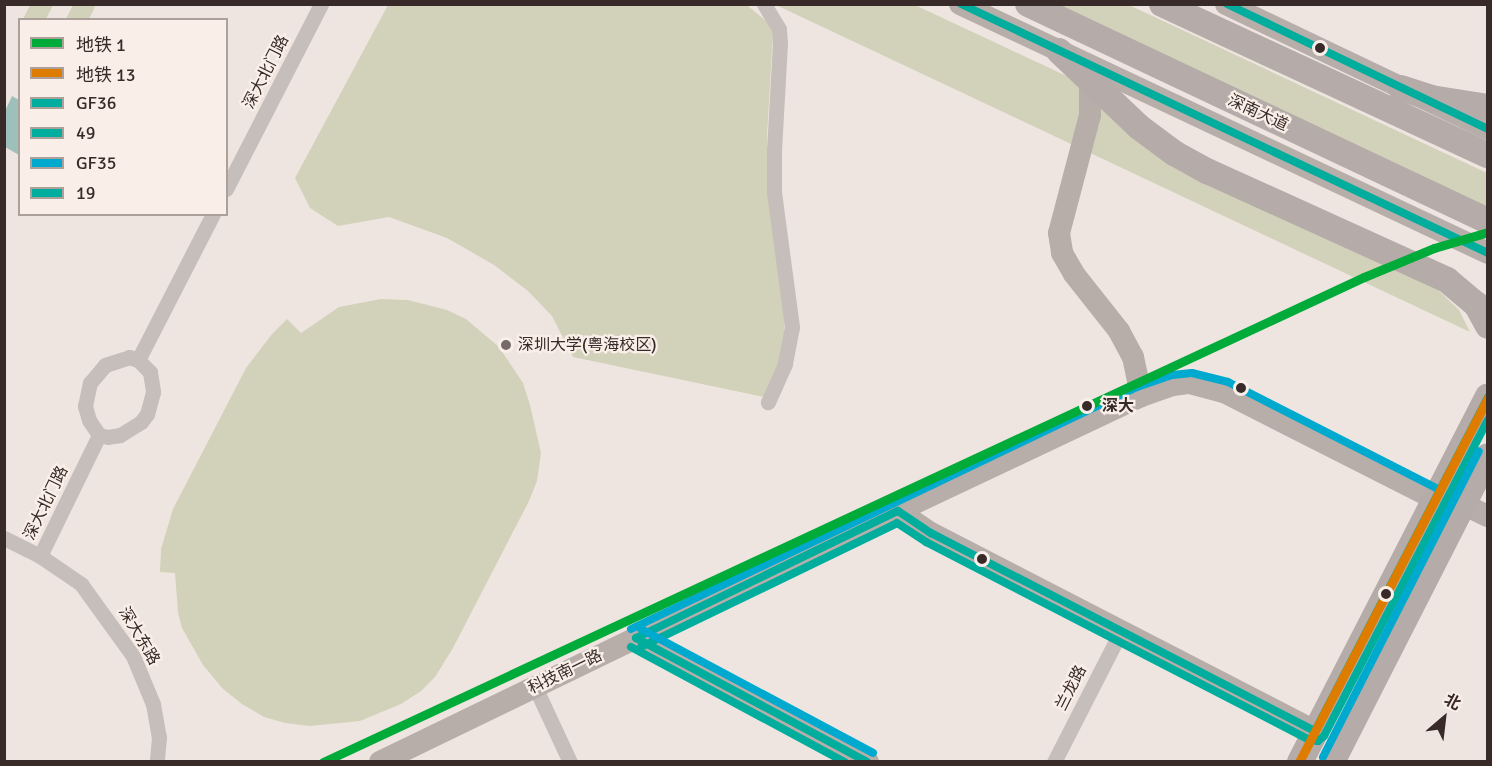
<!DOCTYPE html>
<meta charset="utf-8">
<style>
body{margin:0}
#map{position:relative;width:1492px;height:766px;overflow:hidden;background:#eee5e1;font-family:Signika,"Noto Sans SC",sans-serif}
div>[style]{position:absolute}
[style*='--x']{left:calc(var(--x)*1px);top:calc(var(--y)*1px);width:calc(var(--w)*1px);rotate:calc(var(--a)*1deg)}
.green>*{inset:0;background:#d2d2ba}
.water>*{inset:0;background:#9dc1ba}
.street>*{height:15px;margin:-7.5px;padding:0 7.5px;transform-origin:7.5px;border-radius:7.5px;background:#c6beba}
.secondary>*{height:22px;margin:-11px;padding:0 11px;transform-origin:11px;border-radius:11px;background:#b7aeaa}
.primary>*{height:26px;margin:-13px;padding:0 13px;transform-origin:13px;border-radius:13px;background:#b5aca9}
.bus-1>*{height:8px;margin:-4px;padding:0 4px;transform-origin:4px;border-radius:4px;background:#01ad9c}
.bus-2>*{height:8px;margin:-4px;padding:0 4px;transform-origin:4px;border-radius:4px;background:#01ad9c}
.bus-3>*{height:8px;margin:-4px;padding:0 4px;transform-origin:4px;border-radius:4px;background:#00a9ce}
.bus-4>*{height:8px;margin:-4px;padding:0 4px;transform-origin:4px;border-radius:4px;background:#01ad9c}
.metro-1>*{height:9px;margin:-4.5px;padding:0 4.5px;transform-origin:4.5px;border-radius:4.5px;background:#00ab39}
.metro-2>*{height:9px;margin:-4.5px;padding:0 4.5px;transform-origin:4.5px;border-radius:4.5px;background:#de7c00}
.dots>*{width:16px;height:16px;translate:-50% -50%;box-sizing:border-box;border:3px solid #faefe8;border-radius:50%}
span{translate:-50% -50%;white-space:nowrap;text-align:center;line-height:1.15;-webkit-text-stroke:4.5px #faefe8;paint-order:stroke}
.street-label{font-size:16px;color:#372a28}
.poi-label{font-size:16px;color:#372a28}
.left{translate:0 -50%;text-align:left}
.stop-label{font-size:16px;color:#372a28;font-weight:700}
.frame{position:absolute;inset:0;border:6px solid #372a28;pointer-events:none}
.legend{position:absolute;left:18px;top:18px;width:210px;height:198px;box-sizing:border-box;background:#faefe8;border:2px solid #aca09b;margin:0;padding:8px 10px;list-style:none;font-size:18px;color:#372a28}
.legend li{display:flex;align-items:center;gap:12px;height:30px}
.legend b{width:30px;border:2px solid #aca09b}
.north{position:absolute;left:1414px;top:688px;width:60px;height:60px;-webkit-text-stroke:4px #faefe8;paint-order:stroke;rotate:28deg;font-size:16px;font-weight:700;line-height:24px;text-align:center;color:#372a28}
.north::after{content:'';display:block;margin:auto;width:21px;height:27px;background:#372a28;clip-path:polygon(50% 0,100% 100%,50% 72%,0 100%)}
</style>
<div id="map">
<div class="green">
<i style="clip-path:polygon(30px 5px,30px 4px,53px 5px,46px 19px,23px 19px)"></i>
<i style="clip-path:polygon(73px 5px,91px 5px,95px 7px,89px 19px,66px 19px)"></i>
<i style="clip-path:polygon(388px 5px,747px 5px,766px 21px,773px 33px,767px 136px,767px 182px,784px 307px,785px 353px,764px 397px,573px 357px,552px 316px,528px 291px,494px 265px,447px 238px,389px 217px,338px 226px,310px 208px,295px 178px)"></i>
<i style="clip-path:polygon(776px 5px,915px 5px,1090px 87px,1162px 147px,1436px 288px,1459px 310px,1470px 332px)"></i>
<i style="clip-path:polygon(1056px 5px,1129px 5px,1487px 173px,1487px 209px)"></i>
<i style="clip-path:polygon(381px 299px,408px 300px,447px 310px,466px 319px,499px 347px,523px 383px,530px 405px,541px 453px,537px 481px,529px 501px,453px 648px,435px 677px,421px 691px,401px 704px,360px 721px,310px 726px,285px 723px,264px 717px,242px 704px,223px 689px,203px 665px,182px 628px,178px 613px,175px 573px,160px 572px,161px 549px,173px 509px,246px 368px,272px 334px,287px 319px,301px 333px,339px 307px)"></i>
</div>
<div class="water">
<i style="clip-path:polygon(12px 96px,19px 100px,19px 155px,5px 147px,5px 111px)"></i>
</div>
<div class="street">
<i style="--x:764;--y:4;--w:29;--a:59"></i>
<i style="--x:779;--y:29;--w:14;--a:86"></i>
<i style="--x:780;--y:43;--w:106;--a:93.2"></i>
<i style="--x:774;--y:149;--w:43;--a:90"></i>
<i style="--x:774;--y:192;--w:136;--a:82.4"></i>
<i style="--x:792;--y:327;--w:38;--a:101"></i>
<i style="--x:785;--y:364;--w:42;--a:114.1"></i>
<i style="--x:226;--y:189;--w:208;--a:-62.8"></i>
<i style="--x:129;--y:357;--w:9;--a:18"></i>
<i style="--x:138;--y:360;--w:17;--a:45"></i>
<i style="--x:150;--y:372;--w:20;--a:81"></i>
<i style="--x:153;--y:392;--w:23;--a:105"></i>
<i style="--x:147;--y:414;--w:10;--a:127"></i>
<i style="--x:141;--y:422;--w:25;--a:148"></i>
<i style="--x:120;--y:435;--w:12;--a:171"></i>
<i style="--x:108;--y:437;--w:9;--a:-167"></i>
<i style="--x:99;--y:435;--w:18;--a:-124"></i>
<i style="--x:89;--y:420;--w:15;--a:-106"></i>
<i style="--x:85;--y:406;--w:24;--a:-78"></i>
<i style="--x:90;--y:383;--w:23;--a:-50"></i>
<i style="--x:105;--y:365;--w:25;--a:-18"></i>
<i style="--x:138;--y:360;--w:164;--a:-62.8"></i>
<i style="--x:4;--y:538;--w:40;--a:26.6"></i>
<i style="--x:40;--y:556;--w:50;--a:34.3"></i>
<i style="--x:81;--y:584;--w:89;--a:54.2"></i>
<i style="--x:133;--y:656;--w:52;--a:67.4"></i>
<i style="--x:153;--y:704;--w:34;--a:80"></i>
<i style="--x:159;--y:737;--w:25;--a:95"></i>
<i style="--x:40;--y:556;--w:135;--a:-64"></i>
<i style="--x:535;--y:687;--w:83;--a:65"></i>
<i style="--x:1054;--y:762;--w:147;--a:-62.9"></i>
</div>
<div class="secondary">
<i style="--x:960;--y:4;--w:584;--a:25.25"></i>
<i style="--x:1226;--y:4;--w:290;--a:25.5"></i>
<i style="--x:1090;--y:82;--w:33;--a:90"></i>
<i style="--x:1090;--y:115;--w:122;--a:104.7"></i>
<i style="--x:1059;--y:233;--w:20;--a:81"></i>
<i style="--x:1062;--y:253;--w:24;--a:60"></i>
<i style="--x:1074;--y:274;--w:73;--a:51.7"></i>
<i style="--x:1119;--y:331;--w:30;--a:62"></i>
<i style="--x:1133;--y:357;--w:40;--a:78"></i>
<i style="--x:1463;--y:504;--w:28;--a:26"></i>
<i style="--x:898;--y:511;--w:40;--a:34"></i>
<i style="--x:931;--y:533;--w:432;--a:27.3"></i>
<i style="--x:636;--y:638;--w:263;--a:28.1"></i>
<i style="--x:380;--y:762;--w:576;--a:-25.85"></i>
<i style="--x:898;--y:511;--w:269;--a:-25.3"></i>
<i style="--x:1141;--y:396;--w:34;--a:-19"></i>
<i style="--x:1173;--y:385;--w:17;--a:-7"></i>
<i style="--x:1190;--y:383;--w:35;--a:15"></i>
<i style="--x:1224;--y:392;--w:237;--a:26.9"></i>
</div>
<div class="primary">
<i style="--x:1028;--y:4;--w:509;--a:25.26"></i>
<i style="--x:1162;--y:4;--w:359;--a:24.9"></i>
<i style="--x:1059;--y:51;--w:110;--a:43.5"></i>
<i style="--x:1139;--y:127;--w:44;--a:36.6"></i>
<i style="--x:1174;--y:153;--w:38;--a:29"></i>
<i style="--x:1207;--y:171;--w:264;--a:24.4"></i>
<i style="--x:1447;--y:280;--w:38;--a:40"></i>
<i style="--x:1476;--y:304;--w:25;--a:61"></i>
<i style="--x:1401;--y:88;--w:32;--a:18"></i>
<i style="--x:1431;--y:98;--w:58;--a:9"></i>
<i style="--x:1300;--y:762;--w:411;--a:-62.8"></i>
<i style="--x:1332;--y:762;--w:343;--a:-63"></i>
</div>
<div class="bus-1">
<i style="--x:636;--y:638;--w:291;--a:-25.9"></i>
<i style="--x:898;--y:511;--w:40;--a:34"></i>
<i style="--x:931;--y:533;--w:432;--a:27.3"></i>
<i style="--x:1315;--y:731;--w:376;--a:-62.6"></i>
<i style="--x:636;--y:638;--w:262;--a:28.2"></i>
</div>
<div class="bus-2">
<i style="--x:631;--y:647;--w:243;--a:28.3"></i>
<i style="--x:641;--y:647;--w:284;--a:-25.8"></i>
<i style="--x:897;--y:523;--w:35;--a:33"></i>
<i style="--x:926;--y:542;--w:432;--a:27.3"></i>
<i style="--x:1310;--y:740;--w:8;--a:7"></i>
<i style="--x:1318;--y:741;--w:8;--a:-40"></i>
<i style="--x:1324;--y:736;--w:356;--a:-62.6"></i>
</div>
<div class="bus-3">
<i style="--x:631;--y:629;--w:561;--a:-25.56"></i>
<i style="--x:1137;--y:387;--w:37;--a:-19"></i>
<i style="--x:1172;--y:375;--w:20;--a:-6"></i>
<i style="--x:1192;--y:373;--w:37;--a:14"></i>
<i style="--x:1228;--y:382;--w:238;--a:27"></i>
<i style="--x:641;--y:629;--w:263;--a:28.1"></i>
<i style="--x:1323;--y:757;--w:343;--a:-63"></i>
</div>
<div class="bus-4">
<i style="--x:961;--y:4;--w:583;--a:25.29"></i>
<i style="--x:1227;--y:4;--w:289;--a:25.6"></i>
</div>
<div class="metro-1">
<i style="--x:323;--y:762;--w:1148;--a:-24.98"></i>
<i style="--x:1364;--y:277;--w:76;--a:-22.5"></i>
<i style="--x:1434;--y:248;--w:56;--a:-16.5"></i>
</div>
<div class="metro-2">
<i style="--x:1299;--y:762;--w:411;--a:-62.6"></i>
</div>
<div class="dots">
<i style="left:1320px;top:48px;background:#372a28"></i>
<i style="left:506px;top:345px;background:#776b69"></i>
<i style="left:1241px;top:388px;background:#372a28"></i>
<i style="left:1087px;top:406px;background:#372a28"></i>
<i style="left:982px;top:559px;background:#372a28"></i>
<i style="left:1386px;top:594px;background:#372a28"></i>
</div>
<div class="street-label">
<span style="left:266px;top:72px;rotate:-63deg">深大北门路</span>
<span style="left:1258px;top:113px;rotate:25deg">深南大道</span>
<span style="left:46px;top:503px;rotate:-64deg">深大北门路</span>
<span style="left:139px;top:636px;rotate:59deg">深大东路</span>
<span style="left:565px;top:672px;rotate:-26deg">科技南一路</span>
<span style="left:1071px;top:688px;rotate:-63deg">兰龙路</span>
</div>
<div class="poi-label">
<span class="left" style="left:518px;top:345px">深圳大学(粤海校区)</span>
</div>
<div class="stop-label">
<span class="left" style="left:1102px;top:406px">深大</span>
</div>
<div class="frame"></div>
<ul class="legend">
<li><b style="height:8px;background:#00ab39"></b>地铁 1</li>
<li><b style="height:8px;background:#de7c00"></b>地铁 13</li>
<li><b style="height:8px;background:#01ad9c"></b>GF36</li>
<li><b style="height:8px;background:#01ad9c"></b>49</li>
<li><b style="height:8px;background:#00a9ce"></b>GF35</li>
<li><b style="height:8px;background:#01ad9c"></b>19</li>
</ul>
<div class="north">北</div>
</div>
